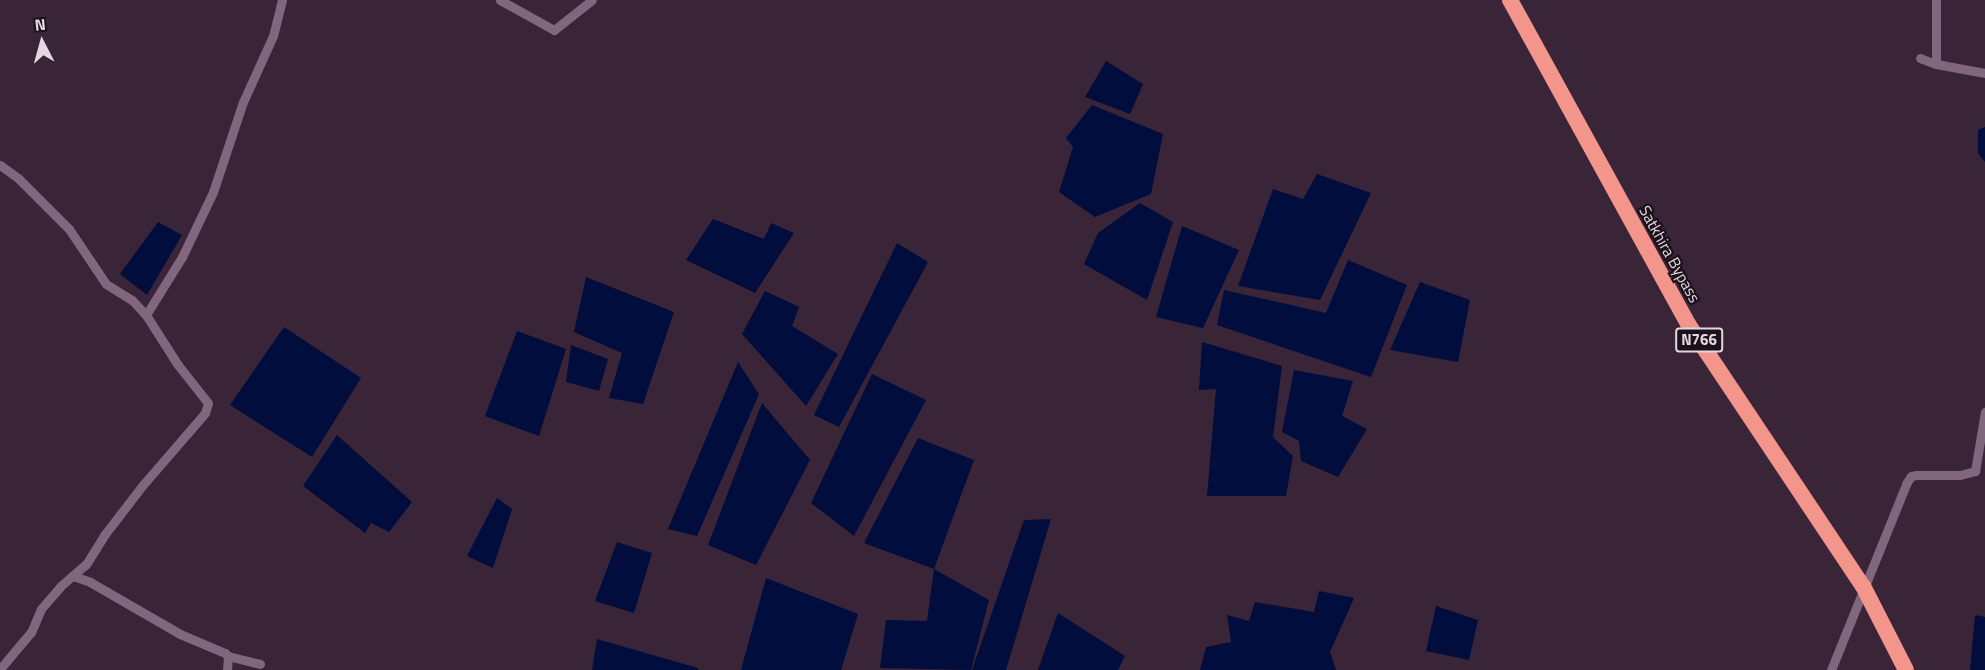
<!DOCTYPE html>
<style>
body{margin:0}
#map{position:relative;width:1985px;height:670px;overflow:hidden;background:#3a2538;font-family:"Titillium Web",sans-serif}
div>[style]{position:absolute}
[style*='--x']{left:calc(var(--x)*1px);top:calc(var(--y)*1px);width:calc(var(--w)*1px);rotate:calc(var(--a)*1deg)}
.water>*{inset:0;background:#010d3d}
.street>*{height:9px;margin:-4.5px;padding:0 4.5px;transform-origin:4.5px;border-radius:4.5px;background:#80677e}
.highway>*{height:16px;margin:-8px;padding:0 8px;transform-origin:8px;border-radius:8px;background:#f3958b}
span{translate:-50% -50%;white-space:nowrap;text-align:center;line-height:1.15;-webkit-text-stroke:4.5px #1b121a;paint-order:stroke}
.shield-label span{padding:2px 4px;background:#1b121a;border:2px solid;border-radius:4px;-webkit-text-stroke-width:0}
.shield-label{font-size:15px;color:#e4d6e2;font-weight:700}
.street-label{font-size:16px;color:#e4d6e2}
.north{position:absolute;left:12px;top:12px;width:60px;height:60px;-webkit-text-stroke:4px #1b121a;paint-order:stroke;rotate:354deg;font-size:16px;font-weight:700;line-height:24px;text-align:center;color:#e4d6e2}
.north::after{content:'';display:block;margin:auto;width:21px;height:27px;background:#e4d6e2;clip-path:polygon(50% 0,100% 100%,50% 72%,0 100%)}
</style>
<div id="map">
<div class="water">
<i style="clip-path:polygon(1106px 61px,1143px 84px,1130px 114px,1085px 97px)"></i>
<i style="clip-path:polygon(1092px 105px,1163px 134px,1151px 194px,1095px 217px,1059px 192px,1073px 147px,1066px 138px)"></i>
<i style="clip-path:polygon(1985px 127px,1985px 162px,1978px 153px,1978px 130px)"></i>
<i style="clip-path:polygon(1317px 174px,1371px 193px,1320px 300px,1238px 286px,1273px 189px,1303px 199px)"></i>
<i style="clip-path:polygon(1140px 203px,1173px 222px,1147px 300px,1084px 264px,1098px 233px)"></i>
<i style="clip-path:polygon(713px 219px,764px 239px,771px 223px,794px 233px,755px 293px,686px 260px)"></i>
<i style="clip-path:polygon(158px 222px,182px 235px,147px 295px,120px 274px)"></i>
<i style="clip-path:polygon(1182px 226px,1239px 250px,1203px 328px,1156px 317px)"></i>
<i style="clip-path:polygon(897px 243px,928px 262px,839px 427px,814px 415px)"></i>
<i style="clip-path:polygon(1348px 260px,1407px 285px,1371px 377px,1217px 325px,1224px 290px,1326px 313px)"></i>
<i style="clip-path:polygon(586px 277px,674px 312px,643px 404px,609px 398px,622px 353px,574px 332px)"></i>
<i style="clip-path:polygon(1420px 282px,1470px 300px,1458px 362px,1390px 350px)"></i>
<i style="clip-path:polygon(765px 291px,799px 307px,792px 326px,838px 354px,806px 406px,742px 334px)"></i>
<i style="clip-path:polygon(284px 327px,361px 378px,312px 457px,230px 405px)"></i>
<i style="clip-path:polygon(517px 331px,566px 349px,539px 436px,485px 416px)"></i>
<i style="clip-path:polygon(1202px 342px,1282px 366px,1273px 437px,1293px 456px,1286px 496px,1207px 496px,1216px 389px,1199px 390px)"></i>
<i style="clip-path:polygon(571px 345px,608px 359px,599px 391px,566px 382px)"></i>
<i style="clip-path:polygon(738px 362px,759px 394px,697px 536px,668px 529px)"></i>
<i style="clip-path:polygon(1294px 370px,1353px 381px,1342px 416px,1367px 429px,1338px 477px,1301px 461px,1299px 441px,1282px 432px)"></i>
<i style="clip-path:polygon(872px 374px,926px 400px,854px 536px,811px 503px)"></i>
<i style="clip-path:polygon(762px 403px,810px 460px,756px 565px,708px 545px)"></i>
<i style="clip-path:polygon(337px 435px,412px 502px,389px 532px,371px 523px,365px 533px,303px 486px)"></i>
<i style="clip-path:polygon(918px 438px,974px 460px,934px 569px,989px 600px,971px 670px,880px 668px,886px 620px,927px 621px,934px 569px,864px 543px)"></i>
<i style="clip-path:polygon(497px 498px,512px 509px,493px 568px,467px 556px)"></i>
<i style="clip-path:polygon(1051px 519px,1006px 670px,972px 670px,1024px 520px)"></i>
<i style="clip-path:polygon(617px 542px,652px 553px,634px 613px,595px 601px)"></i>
<i style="clip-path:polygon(766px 578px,858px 614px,841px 670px,741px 670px)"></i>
<i style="clip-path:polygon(1319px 591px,1354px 598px,1330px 652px,1336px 670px,1200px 670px,1206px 647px,1231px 642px,1227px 615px,1249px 621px,1255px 602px,1314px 612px)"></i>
<i style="clip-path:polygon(1436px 606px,1478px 620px,1469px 660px,1426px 651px)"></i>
<i style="clip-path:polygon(1058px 613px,1125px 656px,1118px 670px,1038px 670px)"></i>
<i style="clip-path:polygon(1975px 615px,1985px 617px,1985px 670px,1970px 670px)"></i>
<i style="clip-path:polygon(597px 639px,698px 668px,698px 670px,592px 670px)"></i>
</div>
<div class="street">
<i style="--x:500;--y:0;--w:62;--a:29.1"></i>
<i style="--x:554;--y:30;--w:48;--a:-38.3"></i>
<i style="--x:1936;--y:0;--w:64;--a:90"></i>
<i style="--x:1936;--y:64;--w:50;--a:10.4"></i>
<i style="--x:1920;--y:58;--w:17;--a:21"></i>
<i style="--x:0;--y:165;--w:24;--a:36"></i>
<i style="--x:19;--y:179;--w:71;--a:45"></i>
<i style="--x:69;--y:229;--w:66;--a:56.1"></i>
<i style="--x:106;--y:284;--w:31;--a:32"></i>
<i style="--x:132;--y:300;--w:21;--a:47"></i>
<i style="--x:146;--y:315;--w:59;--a:57.4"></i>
<i style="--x:178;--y:365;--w:48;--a:51.7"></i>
<i style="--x:208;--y:403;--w:10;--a:107"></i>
<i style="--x:205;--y:413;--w:96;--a:130.8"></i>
<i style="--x:142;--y:486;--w:61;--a:127.6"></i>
<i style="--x:105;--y:534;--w:36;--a:122"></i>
<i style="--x:86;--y:564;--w:35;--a:139"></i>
<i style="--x:60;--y:587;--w:29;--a:131"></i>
<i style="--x:41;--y:609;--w:25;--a:113"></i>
<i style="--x:31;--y:632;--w:48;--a:130"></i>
<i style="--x:146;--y:315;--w:68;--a:-58.2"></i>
<i style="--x:182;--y:257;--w:72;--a:-64.5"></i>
<i style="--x:213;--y:192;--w:95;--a:-71.6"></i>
<i style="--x:243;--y:102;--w:72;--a:-65.6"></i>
<i style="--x:273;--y:36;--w:37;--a:-76"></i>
<i style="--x:73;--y:576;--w:18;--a:19"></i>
<i style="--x:90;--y:582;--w:104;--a:30"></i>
<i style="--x:180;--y:634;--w:49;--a:22.9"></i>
<i style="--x:225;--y:653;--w:4;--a:45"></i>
<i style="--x:228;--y:656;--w:14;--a:94"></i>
<i style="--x:228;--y:656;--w:33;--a:14"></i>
<i style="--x:1831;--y:670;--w:201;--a:-68"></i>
<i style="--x:1906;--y:484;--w:9;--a:-58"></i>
<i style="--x:1911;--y:476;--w:5;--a:-11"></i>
<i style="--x:1916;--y:475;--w:44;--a:0"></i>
<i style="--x:1960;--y:475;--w:16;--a:-15"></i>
<i style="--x:1975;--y:471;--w:60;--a:-80.4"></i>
</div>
<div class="highway">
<i style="--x:1510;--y:0;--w:370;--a:61.2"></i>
<i style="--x:1688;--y:324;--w:315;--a:56.3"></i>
<i style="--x:1863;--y:586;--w:94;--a:62.9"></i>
</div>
<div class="shield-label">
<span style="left:1699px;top:340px">N766</span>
</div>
<div class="street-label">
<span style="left:1670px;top:254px;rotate:61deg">Satkhira Bypass</span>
</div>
<div class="north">N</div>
</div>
